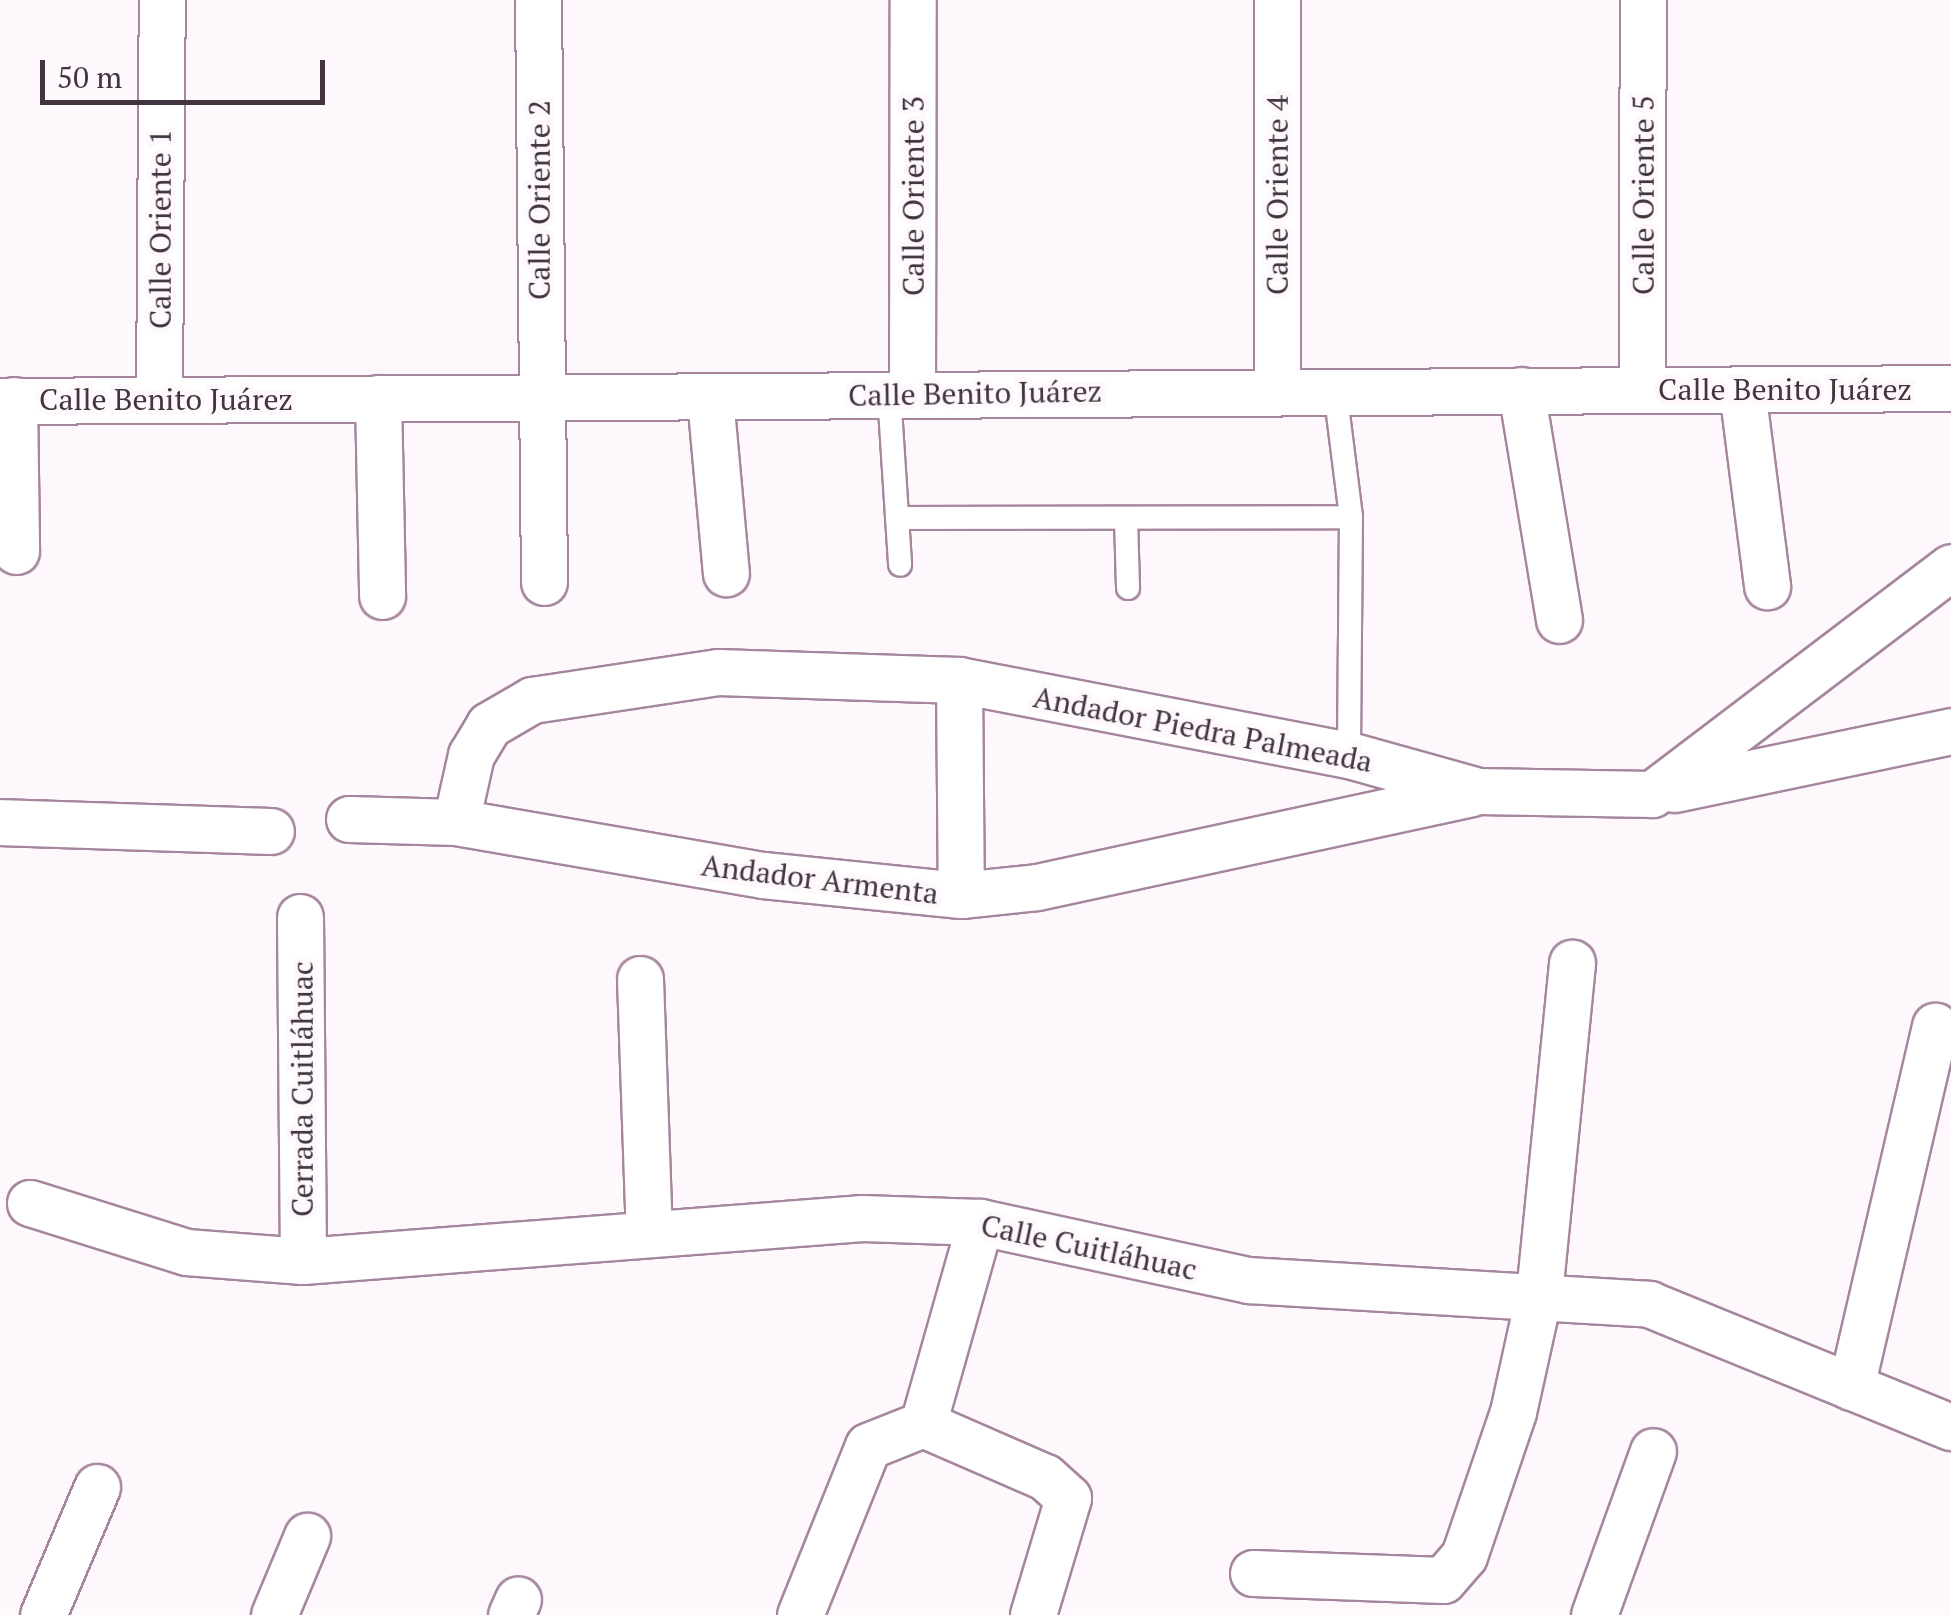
<!DOCTYPE html>
<meta charset="utf-8">
<style>
body{margin:0}
#map{position:relative;width:1951px;height:1615px;overflow:hidden;background:#fef8fd;font-family:"PT Serif",serif}
div>[style]{position:absolute}
[style*='--x']{left:calc(var(--x)*1px);top:calc(var(--y)*1px);width:calc(var(--w)*1px);rotate:calc(var(--a)*1deg)}
.roads{filter:drop-shadow(2px 0 #a5869e) drop-shadow(-2px 0 #a5869e) drop-shadow(0 2px #a5869e) drop-shadow(0 -2px #a5869e)}
.service>*{height:22px;margin:-11px;padding:0 11px;transform-origin:11px;border-radius:11px;background:#fff}
.minor>*{height:45px;margin:-22.5px;padding:0 22.5px;transform-origin:22.5px;border-radius:22.5px;background:#fff}
span{translate:-50% -50%;white-space:nowrap;text-align:center;line-height:1.15;-webkit-text-stroke:10px #fef8fd;paint-order:stroke}
.street-label{font-size:30px;color:#42353f}
.scale{position:absolute;left:40px;top:60px;width:285px;height:45px;box-sizing:border-box;border:5px solid #42353f;border-top:0;padding-left:12px;font-size:30px;line-height:35px;white-space:nowrap;color:#42353f;-webkit-text-stroke:8px #fef8fd;paint-order:stroke}
</style>
<div id="map">
<div class="roads">
<div class="service">
<i style="--x:1335;--y:390;--w:128;--a:82.8"></i>
<i style="--x:1351;--y:517;--w:238;--a:90.5"></i>
<i style="--x:889;--y:393;--w:172;--a:86.3"></i>
<i style="--x:897;--y:518;--w:454;--a:-0.1"></i>
<i style="--x:1126;--y:519;--w:69;--a:88.3"></i>
</div>
<div class="minor">
<i style="--x:538;--y:0;--w:582;--a:89.41"></i>
<i style="--x:1277;--y:390;--w:390;--a:-90"></i>
<i style="--x:1521;--y:390;--w:233;--a:80.6"></i>
<i style="--x:1642;--y:390;--w:390;--a:-89.9"></i>
<i style="--x:1742;--y:390;--w:198;--a:82.7"></i>
<i style="--x:912;--y:393;--w:393;--a:-89.9"></i>
<i style="--x:159;--y:398;--w:398;--a:-89.6"></i>
<i style="--x:378;--y:398;--w:198;--a:88.8"></i>
<i style="--x:710;--y:398;--w:176;--a:84.8"></i>
<i style="--x:14;--y:400;--w:151;--a:89.2"></i>
<i style="--x:0;--y:401;--w:1951;--a:-0.38"></i>
<i style="--x:959;--y:680;--w:215;--a:89.5"></i>
<i style="--x:1674;--y:789;--w:283;--a:-11.8"></i>
<i style="--x:349;--y:819;--w:107;--a:1.6"></i>
<i style="--x:456;--y:822;--w:312;--a:9.8"></i>
<i style="--x:763;--y:875;--w:199;--a:5.8"></i>
<i style="--x:961;--y:895;--w:76;--a:-6"></i>
<i style="--x:1037;--y:887;--w:444;--a:-12.2"></i>
<i style="--x:0;--y:822;--w:271;--a:1.9"></i>
<i style="--x:456;--y:822;--w:69;--a:-77.4"></i>
<i style="--x:471;--y:755;--w:35;--a:-59"></i>
<i style="--x:489;--y:725;--w:50;--a:-30.2"></i>
<i style="--x:532;--y:700;--w:188;--a:-8.6"></i>
<i style="--x:718;--y:672;--w:241;--a:1.9"></i>
<i style="--x:959;--y:680;--w:397;--a:10.9"></i>
<i style="--x:1349;--y:755;--w:134;--a:15.6"></i>
<i style="--x:1478;--y:791;--w:174;--a:1"></i>
<i style="--x:1652;--y:794;--w:375;--a:-37.2"></i>
<i style="--x:300;--y:917;--w:344;--a:89.5"></i>
<i style="--x:640;--y:979;--w:253;--a:88"></i>
<i style="--x:30;--y:1203;--w:164;--a:17.4"></i>
<i style="--x:186;--y:1252;--w:117;--a:4.4"></i>
<i style="--x:303;--y:1261;--w:561;--a:-4.4"></i>
<i style="--x:862;--y:1218;--w:118;--a:1.9"></i>
<i style="--x:980;--y:1222;--w:275;--a:12.2"></i>
<i style="--x:1249;--y:1280;--w:401;--a:3.4"></i>
<i style="--x:1649;--y:1304;--w:326;--a:22.2"></i>
<i style="--x:1851;--y:1387;--w:371;--a:-76.9"></i>
<i style="--x:923;--y:1424;--w:133;--a:23.5"></i>
<i style="--x:1045;--y:1477;--w:31;--a:42"></i>
<i style="--x:1068;--y:1498;--w:122;--a:106.7"></i>
<i style="--x:1253;--y:1573;--w:190;--a:2.1"></i>
<i style="--x:1443;--y:1580;--w:32;--a:-49"></i>
<i style="--x:1464;--y:1556;--w:152;--a:-71.2"></i>
<i style="--x:1513;--y:1412;--w:121;--a:-77.6"></i>
<i style="--x:1539;--y:1294;--w:333;--a:-84.3"></i>
<i style="--x:43;--y:1615;--w:139;--a:-67.1"></i>
<i style="--x:274;--y:1615;--w:86;--a:-67.3"></i>
<i style="--x:511;--y:1615;--w:17;--a:-66"></i>
<i style="--x:800;--y:1615;--w:182;--a:-68.1"></i>
<i style="--x:868;--y:1446;--w:59;--a:-21.8"></i>
<i style="--x:923;--y:1424;--w:210;--a:-74.2"></i>
<i style="--x:1594;--y:1615;--w:174;--a:-70.2"></i>
</div>
</div>
<div class="street-label">
<span style="left:1277px;top:195px;rotate:-90deg">Calle Oriente 4</span>
<span style="left:1643px;top:195px;rotate:-90deg">Calle Oriente 5</span>
<span style="left:913px;top:196px;rotate:-90deg">Calle Oriente 3</span>
<span style="left:539px;top:200px;rotate:-90deg">Calle Oriente 2</span>
<span style="left:160px;top:229px;rotate:-90deg">Calle Oriente 1</span>
<span style="left:1785px;top:389px">Calle Benito Juárez</span>
<span style="left:975px;top:393px;rotate:-1deg">Calle Benito Juárez</span>
<span style="left:166px;top:399px">Calle Benito Juárez</span>
<span style="left:1203px;top:729px;rotate:11deg">Andador Piedra Palmeada</span>
<span style="left:820px;top:879px;rotate:7deg">Andador Armenta</span>
<span style="left:302px;top:1089px;rotate:-90deg">Cerrada Cuitláhuac</span>
<span style="left:1089px;top:1247px;rotate:12deg">Calle Cuitláhuac</span>
</div>
<div class="scale">50 m</div>
</div>
